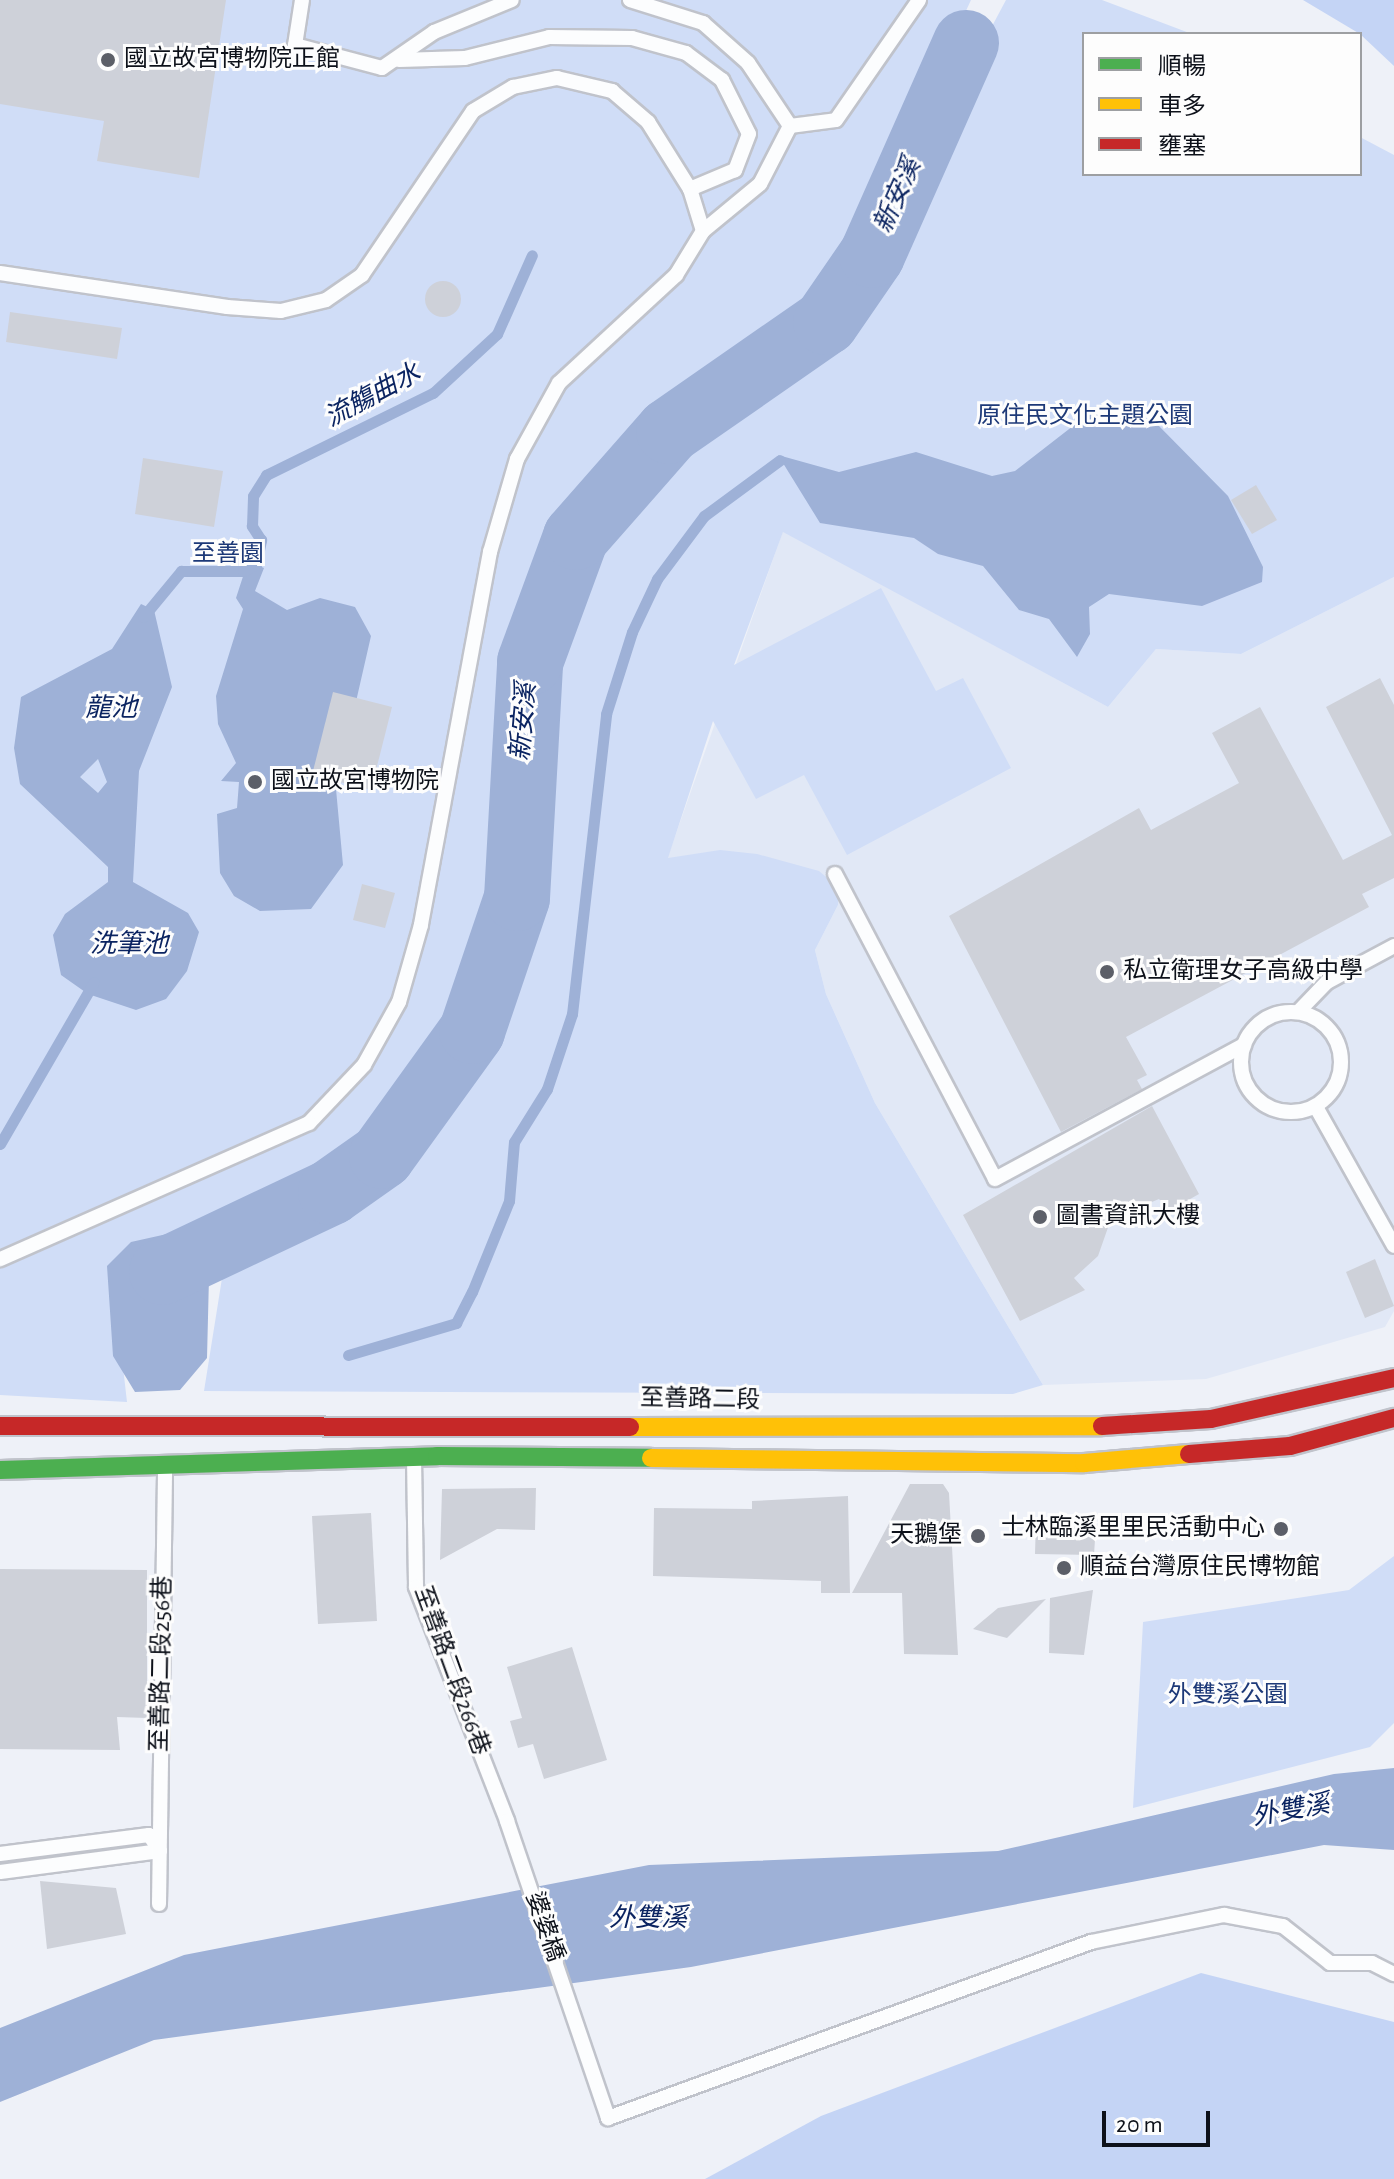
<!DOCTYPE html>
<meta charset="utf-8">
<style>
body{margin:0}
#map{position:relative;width:1394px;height:2179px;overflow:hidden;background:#eef1f8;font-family:"Alegreya Sans","Noto Sans TC",sans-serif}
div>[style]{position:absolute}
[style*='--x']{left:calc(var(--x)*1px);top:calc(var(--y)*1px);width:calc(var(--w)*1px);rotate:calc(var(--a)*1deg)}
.built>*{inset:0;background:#e1e8f6}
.green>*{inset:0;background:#d0ddf7}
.forest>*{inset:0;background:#c4d4f5}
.water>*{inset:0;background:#9eb1d7}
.stream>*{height:11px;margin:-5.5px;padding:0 5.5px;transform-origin:5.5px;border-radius:5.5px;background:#9eb1d7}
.river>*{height:66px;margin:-33px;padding:0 33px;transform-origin:33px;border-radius:33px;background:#9eb1d7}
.building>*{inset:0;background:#ced1d9}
.round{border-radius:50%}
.roads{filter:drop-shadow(2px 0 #c0c3cb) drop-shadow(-2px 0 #c0c3cb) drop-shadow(0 2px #c0c3cb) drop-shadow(0 -2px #c0c3cb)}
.lane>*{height:14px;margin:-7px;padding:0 7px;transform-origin:7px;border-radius:7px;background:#fcfdfe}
.lane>.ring{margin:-7px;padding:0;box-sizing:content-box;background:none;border:14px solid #fcfdfe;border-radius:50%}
.fast>*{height:18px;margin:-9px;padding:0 9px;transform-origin:9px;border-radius:9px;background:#4caf50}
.slow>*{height:18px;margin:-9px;padding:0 9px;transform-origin:9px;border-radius:9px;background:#ffc107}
.jam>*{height:18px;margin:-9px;padding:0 9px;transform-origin:9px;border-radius:9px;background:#c62828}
.dots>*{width:22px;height:22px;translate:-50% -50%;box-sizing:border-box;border:4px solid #fdfdfd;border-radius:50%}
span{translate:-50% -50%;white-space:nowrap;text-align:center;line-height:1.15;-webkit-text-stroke:6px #fdfdfd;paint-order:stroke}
.poi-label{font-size:24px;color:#0d111a}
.left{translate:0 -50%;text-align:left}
.right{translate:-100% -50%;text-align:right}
.park-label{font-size:24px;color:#1d3978}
.street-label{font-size:24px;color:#0d111a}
.water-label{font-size:26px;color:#0b2461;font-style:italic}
.legend{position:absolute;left:1082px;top:32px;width:280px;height:144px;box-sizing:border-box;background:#fdfdfd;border:2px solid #9d9fa2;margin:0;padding:10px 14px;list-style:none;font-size:24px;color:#0d111a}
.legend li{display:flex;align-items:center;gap:16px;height:40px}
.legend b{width:40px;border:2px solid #9d9fa2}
.scale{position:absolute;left:1102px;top:2111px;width:108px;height:36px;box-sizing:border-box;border:4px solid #0d111a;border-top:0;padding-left:10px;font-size:24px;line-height:28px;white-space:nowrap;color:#0d111a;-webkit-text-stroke:6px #fdfdfd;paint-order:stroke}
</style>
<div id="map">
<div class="built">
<i style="clip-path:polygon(783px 531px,1108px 707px,1156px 649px,1241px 654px,1394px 577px,1394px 1311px,1385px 1327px,1206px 1379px,1043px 1385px,875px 1103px,826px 994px,815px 950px,838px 905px,667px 859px)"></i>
</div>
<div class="green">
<i style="clip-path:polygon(0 0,971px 0,865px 228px,813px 304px,666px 406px,572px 507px,524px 694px,496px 870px,457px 1026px,372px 1140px,112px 1271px,127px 1402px,0 1395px)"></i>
<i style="clip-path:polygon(1006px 0,1102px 0,1192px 34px,1084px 34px,1084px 174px,1360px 174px,1360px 137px,1394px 155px,1394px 577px,1241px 654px,1156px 649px,1108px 707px,783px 532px,734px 665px,881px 588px,936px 691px,963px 678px,1011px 768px,847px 855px,804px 775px,756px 799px,713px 721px,668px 858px,720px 850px,757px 854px,819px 871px,838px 887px,838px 905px,815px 950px,826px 994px,875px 1103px,1043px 1385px,1013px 1394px,204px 1391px,223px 1272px,375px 1181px,420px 1139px,462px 1098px,519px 983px,553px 675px,591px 548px,645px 474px,709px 422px,828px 345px,881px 271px,959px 88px)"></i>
<i style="clip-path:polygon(1394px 1556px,1394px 1723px,1370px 1747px,1133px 1808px,1143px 1622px,1349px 1590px)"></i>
</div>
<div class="forest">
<i style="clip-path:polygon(1303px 0,1394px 0,1394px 66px,1360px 34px)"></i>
<i style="clip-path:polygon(1201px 1973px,1394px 2022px,1394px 2179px,705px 2179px,821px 2116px)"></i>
</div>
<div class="water">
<i style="clip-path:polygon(1100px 405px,1156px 423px,1228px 496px,1263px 567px,1262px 582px,1202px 606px,1109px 594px,1089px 607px,1090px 634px,1077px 657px,1049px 619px,1019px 610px,983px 566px,938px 554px,914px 538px,820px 523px,778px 455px,839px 472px,916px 452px,992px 476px,1015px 471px)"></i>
<i style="clip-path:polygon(248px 561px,264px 568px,255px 591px,287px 610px,320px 598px,355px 607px,371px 636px,336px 789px,343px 865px,311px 909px,260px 911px,234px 896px,220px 873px,217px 814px,237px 808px,239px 782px,221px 781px,236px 763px,218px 724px,216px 696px,243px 609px,236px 598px)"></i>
<i style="clip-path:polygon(evenodd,141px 604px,154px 610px,172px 687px,139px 771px,133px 882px,188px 913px,199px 932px,187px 971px,166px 999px,136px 1010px,88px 994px,61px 975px,53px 935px,65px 914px,108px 882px,108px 867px,20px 784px,14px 748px,21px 697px,112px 649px,141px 604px,98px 759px,107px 782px,98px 793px,80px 777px,98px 759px)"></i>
<i style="clip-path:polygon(230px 1220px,245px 1241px,209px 1277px,207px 1358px,180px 1390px,135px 1392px,113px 1356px,107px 1266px,131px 1242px)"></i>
<i style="clip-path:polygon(1394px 1768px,1394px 1850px,1324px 1845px,691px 1967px,154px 2040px,0 2102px,0 2028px,184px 1955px,649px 1865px,998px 1851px,1334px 1774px)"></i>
</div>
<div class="stream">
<i style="--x:143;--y:617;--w:60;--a:-50.4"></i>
<i style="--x:181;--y:571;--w:62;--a:0"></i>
<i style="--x:243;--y:571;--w:15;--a:-28"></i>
<i style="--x:256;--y:564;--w:25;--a:-78"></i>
<i style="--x:261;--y:540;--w:17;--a:-123"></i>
<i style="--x:252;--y:526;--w:30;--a:-88"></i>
<i style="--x:253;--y:496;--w:25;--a:-58"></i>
<i style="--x:266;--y:475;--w:186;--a:-26.2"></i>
<i style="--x:433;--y:393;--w:87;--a:-42.7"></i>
<i style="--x:497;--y:334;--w:86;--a:-66.1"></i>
<i style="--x:0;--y:1144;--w:187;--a:-59.9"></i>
<i style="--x:348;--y:1355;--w:113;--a:-16.5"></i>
<i style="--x:456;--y:1323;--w:35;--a:-63"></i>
<i style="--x:472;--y:1292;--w:98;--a:-67.9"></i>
<i style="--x:509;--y:1201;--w:59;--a:-85.2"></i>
<i style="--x:514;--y:1142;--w:62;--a:-58.1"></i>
<i style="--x:547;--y:1089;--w:79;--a:-71.6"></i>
<i style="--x:572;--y:1014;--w:302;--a:-83.5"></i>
<i style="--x:606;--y:714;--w:86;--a:-72.4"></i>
<i style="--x:632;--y:632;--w:59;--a:-64.7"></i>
<i style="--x:657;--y:579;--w:79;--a:-53.3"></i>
<i style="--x:704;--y:516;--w:94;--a:-36.4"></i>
</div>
<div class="river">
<i style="--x:162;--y:1272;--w:187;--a:-25.3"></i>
<i style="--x:331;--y:1192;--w:62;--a:-35.2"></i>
<i style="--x:382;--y:1156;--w:154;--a:-54.2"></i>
<i style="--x:472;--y:1031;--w:140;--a:-71.3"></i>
<i style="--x:517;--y:898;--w:236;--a:-86.8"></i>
<i style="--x:530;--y:662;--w:133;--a:-69.8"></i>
<i style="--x:576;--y:537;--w:141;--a:-48.7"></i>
<i style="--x:669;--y:431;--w:191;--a:-34.8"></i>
<i style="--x:826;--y:322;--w:81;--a:-55.5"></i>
<i style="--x:872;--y:255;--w:232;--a:-66.1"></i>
</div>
<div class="building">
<i style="clip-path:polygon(0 0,226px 0,199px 178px,97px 161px,104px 121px,0 104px)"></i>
<i class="round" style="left:425px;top:281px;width:36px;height:36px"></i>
<i style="clip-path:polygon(10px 312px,122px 328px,117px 359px,6px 342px)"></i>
<i style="clip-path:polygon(143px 458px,223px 471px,214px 527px,135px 514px)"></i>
<i style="clip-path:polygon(1256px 485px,1277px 520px,1252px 534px,1231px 500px)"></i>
<i style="clip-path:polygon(1380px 678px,1394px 705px,1394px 878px,1362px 894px,1369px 907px,1126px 1037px,1147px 1075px,1137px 1080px,1142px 1089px,1061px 1132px,949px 916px,1139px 808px,1151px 830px,1239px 783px,1212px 733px,1260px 707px,1343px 860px,1392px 835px,1326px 707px)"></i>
<i style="clip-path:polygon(333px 692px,392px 707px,371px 790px,312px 775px)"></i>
<i style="clip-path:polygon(362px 884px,395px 893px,385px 928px,353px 920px)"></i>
<i style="clip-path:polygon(1152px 1106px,1199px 1194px,1169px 1211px,1159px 1199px,1111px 1219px,1098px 1256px,1074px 1278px,1085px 1290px,1020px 1321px,963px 1215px)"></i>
<i style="clip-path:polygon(1375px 1259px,1394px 1306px,1365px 1318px,1346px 1272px)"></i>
<i style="clip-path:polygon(910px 1484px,943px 1484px,949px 1493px,958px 1655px,904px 1654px,902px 1593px,852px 1593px)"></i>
<i style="clip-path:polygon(536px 1488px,535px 1530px,497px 1529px,440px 1560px,442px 1489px)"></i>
<i style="clip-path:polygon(848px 1496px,850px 1593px,821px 1593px,821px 1581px,653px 1576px,654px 1508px,752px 1509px,752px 1501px)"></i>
<i style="clip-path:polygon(371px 1513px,377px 1621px,318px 1624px,312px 1516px)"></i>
<i style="clip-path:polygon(1036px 1520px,1096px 1522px,1094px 1555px,1035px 1554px)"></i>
<i style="clip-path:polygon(0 1569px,147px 1570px,147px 1718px,117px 1717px,120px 1750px,0 1749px)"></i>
<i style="clip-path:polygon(1093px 1590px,1084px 1655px,1049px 1653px,1050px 1598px)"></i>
<i style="clip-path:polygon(1046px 1599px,1007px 1638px,973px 1629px,998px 1608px)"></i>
<i style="clip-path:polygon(572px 1647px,607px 1760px,544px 1779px,533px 1744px,518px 1748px,510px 1721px,522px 1718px,507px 1667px)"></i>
<i style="clip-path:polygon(40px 1881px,116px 1888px,126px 1934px,47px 1949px)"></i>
</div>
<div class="roads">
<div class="lane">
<i style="--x:302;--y:0;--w:46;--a:98.8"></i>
<i style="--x:295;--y:45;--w:90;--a:14.8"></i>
<i style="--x:382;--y:68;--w:63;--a:-34.7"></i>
<i style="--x:434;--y:32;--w:84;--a:-22.3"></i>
<i style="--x:630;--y:0;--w:77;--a:17.5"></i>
<i style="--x:703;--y:23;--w:60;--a:41.6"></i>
<i style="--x:748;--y:63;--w:76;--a:56.3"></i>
<i style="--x:790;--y:126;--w:65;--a:117.3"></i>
<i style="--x:760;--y:184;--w:74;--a:140.5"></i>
<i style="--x:399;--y:60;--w:66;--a:-1.7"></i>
<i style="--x:465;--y:58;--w:87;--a:-14"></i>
<i style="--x:549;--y:37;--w:83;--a:0.7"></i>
<i style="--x:632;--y:38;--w:56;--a:15.5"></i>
<i style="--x:686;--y:53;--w:45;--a:36.9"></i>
<i style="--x:722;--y:80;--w:60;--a:63.4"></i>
<i style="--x:749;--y:134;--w:39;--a:111"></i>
<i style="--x:735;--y:170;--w:49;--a:157.1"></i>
<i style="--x:790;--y:126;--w:46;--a:-7.4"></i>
<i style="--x:836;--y:120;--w:146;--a:-55.3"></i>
<i style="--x:0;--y:273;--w:230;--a:8.5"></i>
<i style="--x:227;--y:307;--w:54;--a:4.2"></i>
<i style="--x:281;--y:311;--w:46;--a:-13.7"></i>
<i style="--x:326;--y:300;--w:44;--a:-34.8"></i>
<i style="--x:362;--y:275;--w:198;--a:-55.9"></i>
<i style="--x:473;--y:111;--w:47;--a:-31"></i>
<i style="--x:513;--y:87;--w:45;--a:-11.6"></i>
<i style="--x:557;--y:78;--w:57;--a:13.3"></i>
<i style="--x:612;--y:91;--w:48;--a:40.7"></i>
<i style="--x:648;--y:122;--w:79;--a:57.9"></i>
<i style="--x:690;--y:189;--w:44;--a:72.8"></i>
<i style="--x:703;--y:231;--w:52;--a:121.5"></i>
<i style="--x:676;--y:275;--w:159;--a:137.3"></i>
<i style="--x:559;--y:383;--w:87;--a:118.9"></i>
<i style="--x:517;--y:459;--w:97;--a:106.2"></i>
<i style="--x:490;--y:552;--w:379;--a:100.5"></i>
<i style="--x:421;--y:925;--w:80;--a:105.9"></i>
<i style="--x:399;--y:1002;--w:72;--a:119.1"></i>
<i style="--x:364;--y:1065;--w:80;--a:133.5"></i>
<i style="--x:309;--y:1123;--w:338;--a:156.2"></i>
<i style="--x:835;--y:874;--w:344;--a:62.3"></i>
<i style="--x:995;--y:1179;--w:283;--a:-28.3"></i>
<i style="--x:1299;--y:1011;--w:40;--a:-46"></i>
<i style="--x:1327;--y:982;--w:76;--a:-28.2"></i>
<i class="ring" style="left:1241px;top:1012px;width:86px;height:86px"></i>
<i style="--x:1316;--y:1107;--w:159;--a:60.7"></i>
<i style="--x:414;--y:1458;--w:129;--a:89.1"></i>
<i style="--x:416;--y:1587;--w:251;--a:68.7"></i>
<i style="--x:507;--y:1821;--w:314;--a:71.2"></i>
<i style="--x:608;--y:2118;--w:514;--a:-20.02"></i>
<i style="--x:1091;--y:1942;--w:136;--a:-11.5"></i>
<i style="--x:1224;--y:1915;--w:60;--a:10.6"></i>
<i style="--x:1283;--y:1926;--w:60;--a:38.2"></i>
<i style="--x:1330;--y:1963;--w:42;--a:0"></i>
<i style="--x:1372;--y:1963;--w:25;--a:27"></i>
<i style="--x:0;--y:1854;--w:150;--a:-7.3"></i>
<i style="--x:149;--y:1835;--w:19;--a:55"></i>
<i style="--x:160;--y:1851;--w:161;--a:172.5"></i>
<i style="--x:159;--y:1904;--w:439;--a:-89.2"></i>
</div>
<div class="fast">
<i style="--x:0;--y:1470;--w:437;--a:-1.8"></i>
<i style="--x:437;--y:1456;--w:214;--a:0.5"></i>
</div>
<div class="slow">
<i style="--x:630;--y:1427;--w:472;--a:-0.1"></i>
<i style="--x:651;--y:1458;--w:433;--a:0.7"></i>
<i style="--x:1084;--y:1463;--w:105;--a:-4.9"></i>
</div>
<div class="jam">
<i style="--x:0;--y:1426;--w:630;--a:0.09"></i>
<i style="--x:1102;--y:1426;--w:109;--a:-3.7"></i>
<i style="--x:1211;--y:1419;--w:188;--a:-12.6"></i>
<i style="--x:1189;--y:1454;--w:101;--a:-4.5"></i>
<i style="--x:1290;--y:1446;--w:108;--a:-15.1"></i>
</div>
</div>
<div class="dots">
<i style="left:108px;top:60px;background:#5c5f68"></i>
<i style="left:255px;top:782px;background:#5c5f68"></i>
<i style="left:1107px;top:972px;background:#5c5f68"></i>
<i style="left:1040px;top:1217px;background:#5c5f68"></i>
<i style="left:1281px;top:1529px;background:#5c5f68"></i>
<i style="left:978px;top:1536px;background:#5c5f68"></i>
<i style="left:1064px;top:1568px;background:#5c5f68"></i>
</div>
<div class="poi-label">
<span class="left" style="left:124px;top:60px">國立故宮博物院正館</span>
<span class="left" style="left:271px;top:782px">國立故宮博物院</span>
<span class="left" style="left:1123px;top:972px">私立衛理女子高級中學</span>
<span class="left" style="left:1056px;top:1217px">圖書資訊大樓</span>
<span class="right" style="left:1265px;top:1529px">士林臨溪里里民活動中心</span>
<span class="right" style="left:962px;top:1536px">天鵝堡</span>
<span class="left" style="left:1080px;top:1568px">順益台灣原住民博物館</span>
</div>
<div class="park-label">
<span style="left:1085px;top:417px">原住民文化主題公園</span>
<span style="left:228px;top:555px">至善園</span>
<span style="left:1228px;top:1696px">外雙溪公園</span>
</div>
<div class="street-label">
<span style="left:700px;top:1400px;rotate:1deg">至善路二段</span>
<span style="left:162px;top:1664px;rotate:-89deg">至善路二段256巷</span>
<span style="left:451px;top:1671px;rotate:70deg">至善路二段266巷</span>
<span style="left:544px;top:1927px;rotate:71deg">婆婆橋</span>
</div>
<div class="water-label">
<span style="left:898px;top:196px;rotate:-66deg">新安溪</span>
<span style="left:373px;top:396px;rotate:-28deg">流觴曲水</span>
<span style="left:111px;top:709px">龍池</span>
<span style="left:524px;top:722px;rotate:-85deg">新安溪</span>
<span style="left:129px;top:945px">洗筆池</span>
<span style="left:1291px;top:1811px;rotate:-10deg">外雙溪</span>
<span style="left:648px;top:1919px">外雙溪</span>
</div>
<ul class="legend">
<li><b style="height:10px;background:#4caf50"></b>順暢</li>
<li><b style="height:10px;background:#ffc107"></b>車多</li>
<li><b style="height:10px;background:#c62828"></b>壅塞</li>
</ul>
<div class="scale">20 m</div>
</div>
